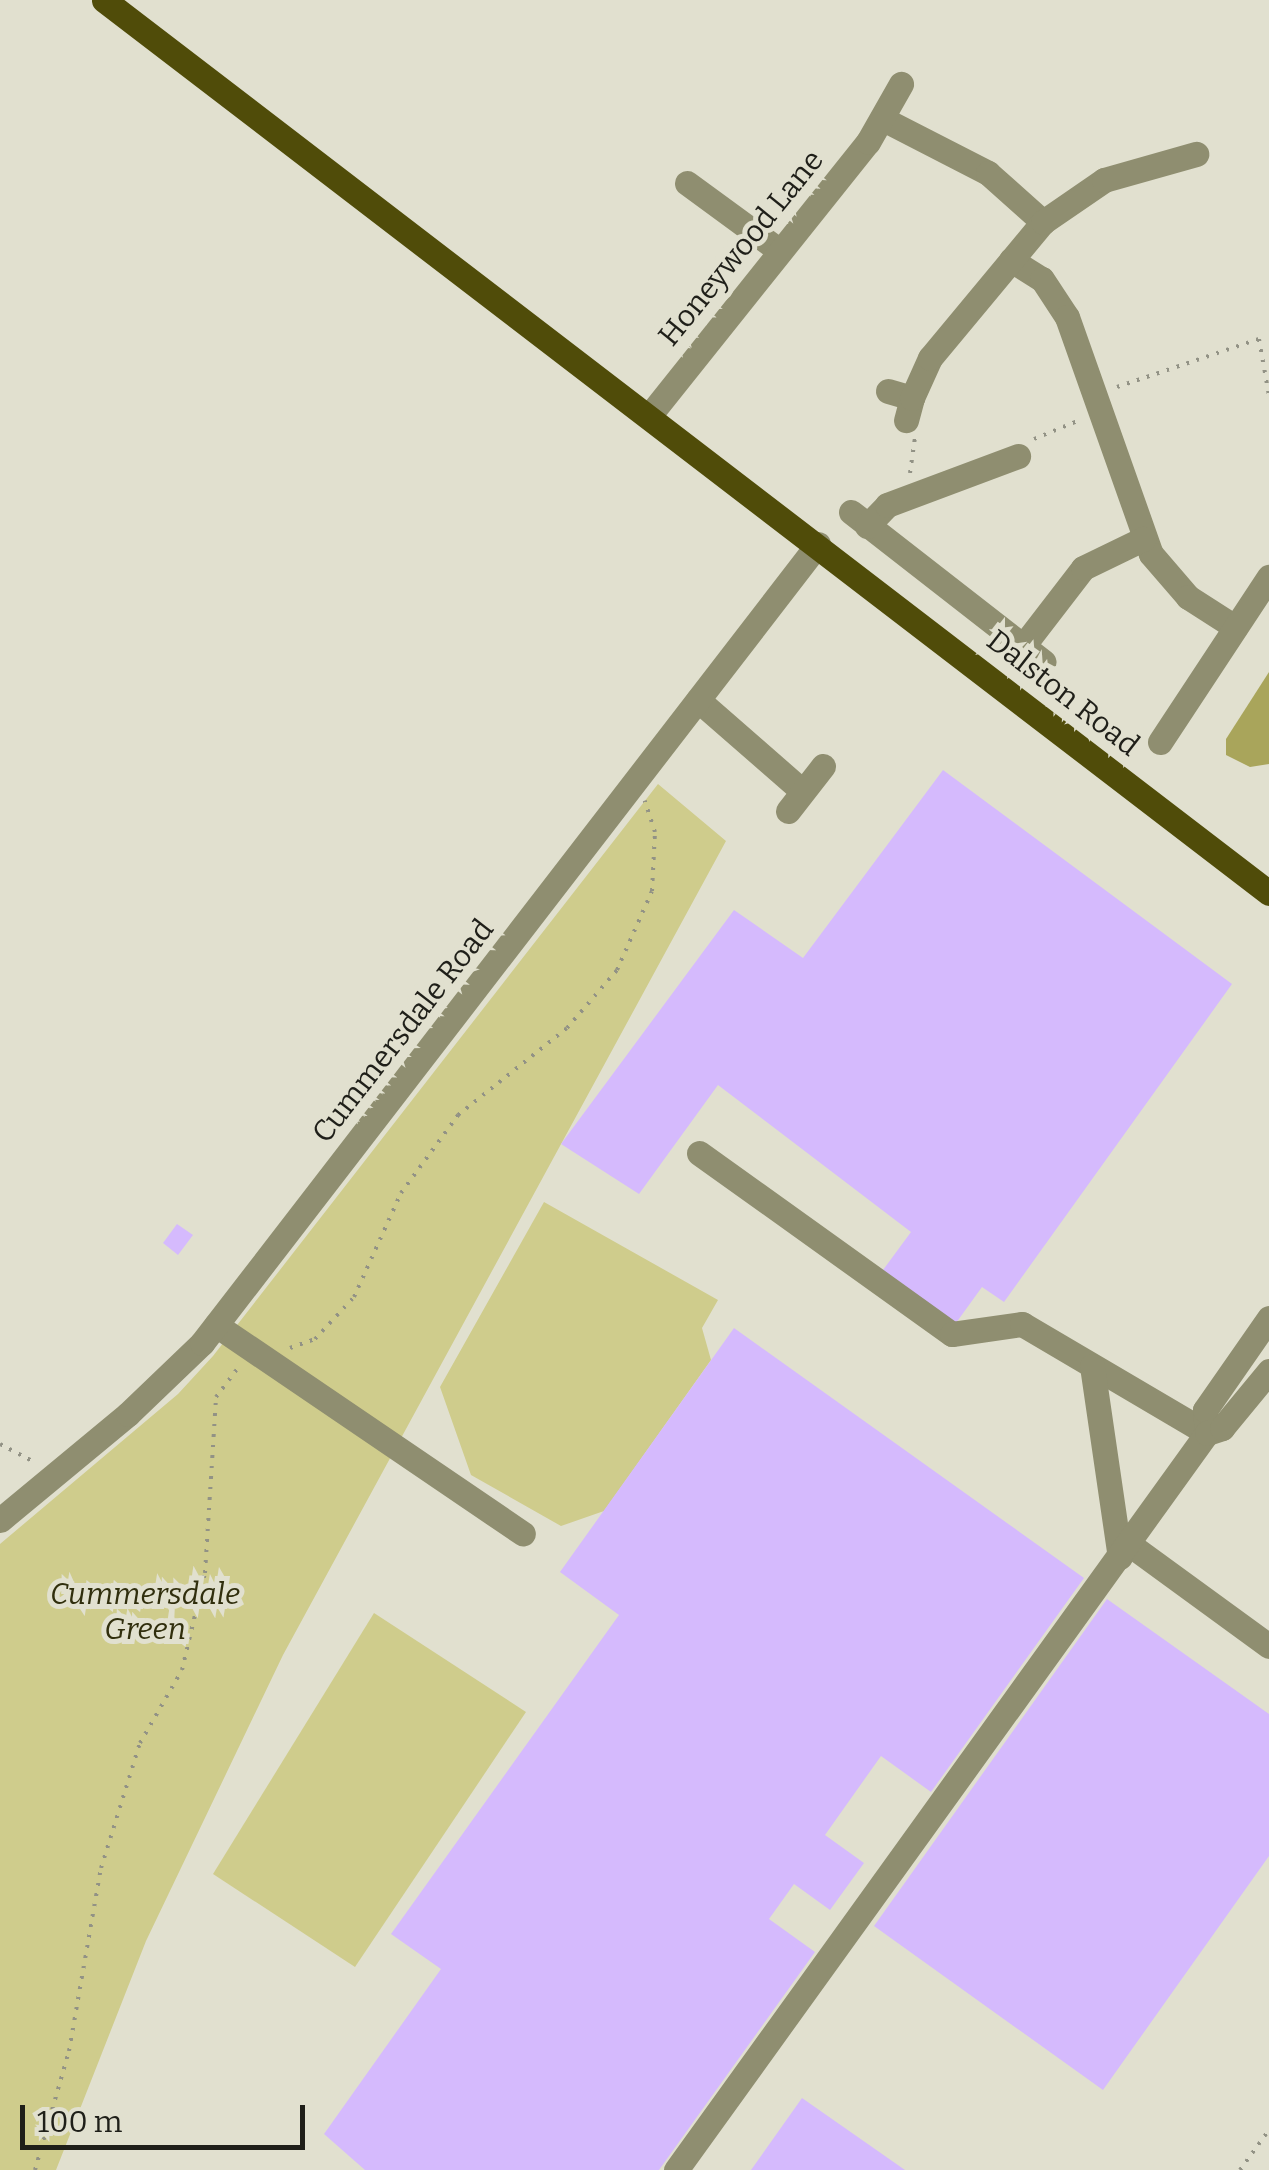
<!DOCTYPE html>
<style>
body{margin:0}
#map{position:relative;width:1269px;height:2170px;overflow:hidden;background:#e1e0cf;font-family:Bitter,serif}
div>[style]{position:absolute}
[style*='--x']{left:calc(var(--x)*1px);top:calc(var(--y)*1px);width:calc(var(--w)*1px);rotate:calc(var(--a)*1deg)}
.green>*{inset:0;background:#cfcc8c}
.water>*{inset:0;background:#a9a55b}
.building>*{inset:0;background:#d5bafd}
.path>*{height:4px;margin-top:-2px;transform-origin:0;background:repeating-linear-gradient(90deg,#929285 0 2.5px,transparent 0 10.5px)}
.minor>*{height:25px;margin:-12.5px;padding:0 12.5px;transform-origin:12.5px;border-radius:12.5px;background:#8f8e70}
.major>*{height:25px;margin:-12.5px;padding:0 12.5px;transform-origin:12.5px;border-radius:12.5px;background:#504c09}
span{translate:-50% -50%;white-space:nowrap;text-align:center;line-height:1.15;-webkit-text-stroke:10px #e1e0cf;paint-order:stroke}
.street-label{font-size:30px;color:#1f1f19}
.park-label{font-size:30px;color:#302e0d;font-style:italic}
.scale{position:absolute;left:20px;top:2105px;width:285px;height:45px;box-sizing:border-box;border:5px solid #1f1f19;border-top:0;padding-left:12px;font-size:30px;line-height:35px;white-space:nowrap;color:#1f1f19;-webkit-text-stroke:8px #e1e0cf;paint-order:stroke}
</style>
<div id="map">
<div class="green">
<i style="clip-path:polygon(658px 784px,726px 841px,283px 1655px,146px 1941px,56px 2170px,0 2170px,0 1544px,178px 1394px,213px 1356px)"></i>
<i style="clip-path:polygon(544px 1202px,718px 1300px,702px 1328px,711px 1360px,604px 1511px,561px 1526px,471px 1475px,440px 1387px)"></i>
<i style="clip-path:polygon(374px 1613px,526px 1712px,355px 1967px,213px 1874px)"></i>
</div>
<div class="water">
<i style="clip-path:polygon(1269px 672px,1269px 764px,1250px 767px,1226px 755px,1226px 739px)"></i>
</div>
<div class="building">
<i style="clip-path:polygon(943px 770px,1232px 984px,1004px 1302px,982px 1287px,956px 1323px,883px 1270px,911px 1232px,718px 1085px,639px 1194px,561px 1144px,734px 910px,803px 958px)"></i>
<i style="clip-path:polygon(177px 1224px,193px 1235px,178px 1255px,163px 1243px)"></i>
<i style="clip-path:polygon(734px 1328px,1084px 1578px,931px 1792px,881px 1756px,825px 1835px,864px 1863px,830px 1910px,794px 1884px,769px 1919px,815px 1952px,659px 2170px,365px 2170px,324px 2134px,441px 1969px,391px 1934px,619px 1615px,560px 1572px)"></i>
<i style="clip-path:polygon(1107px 1599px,1269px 1714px,1269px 1856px,1103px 2090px,874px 1926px)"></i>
<i style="clip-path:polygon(802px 2098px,905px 2170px,751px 2170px)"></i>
</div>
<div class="path">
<i style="--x:1117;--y:387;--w:150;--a:-18.7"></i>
<i style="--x:1259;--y:339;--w:58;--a:80"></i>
<i style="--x:1034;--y:439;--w:50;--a:-22.4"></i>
<i style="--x:910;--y:473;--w:36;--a:-82"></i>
<i style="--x:290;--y:1348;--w:27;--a:-20"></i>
<i style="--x:315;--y:1339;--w:57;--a:-47.1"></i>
<i style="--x:354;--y:1297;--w:114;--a:-65.7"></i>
<i style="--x:401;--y:1193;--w:97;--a:-53.8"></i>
<i style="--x:458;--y:1115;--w:139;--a:-38.6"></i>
<i style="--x:567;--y:1028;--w:77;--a:-49.2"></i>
<i style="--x:617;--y:970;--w:86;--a:-66.1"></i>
<i style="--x:652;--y:891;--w:59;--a:-87.1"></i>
<i style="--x:655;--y:832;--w:33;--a:-108"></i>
<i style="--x:0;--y:1444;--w:41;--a:27.8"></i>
<i style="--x:35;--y:2170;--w:124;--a:-74.1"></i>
<i style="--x:69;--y:2051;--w:186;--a:-80.1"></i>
<i style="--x:101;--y:1868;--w:131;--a:-72.7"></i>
<i style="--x:140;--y:1743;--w:84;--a:-60.1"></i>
<i style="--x:182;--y:1670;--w:100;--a:-76.7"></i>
<i style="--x:205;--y:1573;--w:176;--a:-86.4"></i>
<i style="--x:216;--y:1397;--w:39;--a:-53"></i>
<i style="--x:1240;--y:2170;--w:49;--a:-54.1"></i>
</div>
<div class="minor">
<i style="--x:883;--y:119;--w:118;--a:27.2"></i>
<i style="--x:988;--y:173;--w:74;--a:41.7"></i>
<i style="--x:687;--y:183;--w:115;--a:36.2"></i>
<i style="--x:1011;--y:260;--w:36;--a:32"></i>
<i style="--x:1042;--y:279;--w:45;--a:56.7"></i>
<i style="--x:1067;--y:317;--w:251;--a:70.5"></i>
<i style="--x:1151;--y:554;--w:57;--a:49.3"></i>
<i style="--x:1188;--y:597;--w:56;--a:32.6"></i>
<i style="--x:888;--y:391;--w:25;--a:16"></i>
<i style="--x:912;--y:398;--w:23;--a:105"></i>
<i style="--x:912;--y:398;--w:44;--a:-65.8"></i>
<i style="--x:930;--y:358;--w:177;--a:-50.3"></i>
<i style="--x:1043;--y:222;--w:74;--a:-34.5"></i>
<i style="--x:1104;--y:180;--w:96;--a:-15.8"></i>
<i style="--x:649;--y:416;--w:351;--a:-51.4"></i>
<i style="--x:868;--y:142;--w:67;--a:-60.4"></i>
<i style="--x:851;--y:512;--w:244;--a:37.9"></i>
<i style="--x:867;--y:526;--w:29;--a:-46"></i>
<i style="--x:887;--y:505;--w:140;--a:-20.5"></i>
<i style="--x:1023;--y:646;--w:98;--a:-52.4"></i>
<i style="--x:1083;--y:568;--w:67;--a:-25.8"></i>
<i style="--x:698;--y:700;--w:137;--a:41.1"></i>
<i style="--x:1160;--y:742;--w:198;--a:-56.6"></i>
<i style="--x:788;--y:811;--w:57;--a:-52.1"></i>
<i style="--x:699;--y:1153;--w:311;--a:35.6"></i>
<i style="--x:952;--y:1334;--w:71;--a:-8.1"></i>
<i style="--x:1022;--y:1324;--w:215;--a:30.5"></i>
<i style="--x:216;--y:1325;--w:371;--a:34.2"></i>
<i style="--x:1092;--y:1366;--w:193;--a:81.7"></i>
<i style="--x:1207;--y:1433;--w:23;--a:-95"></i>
<i style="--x:1205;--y:1410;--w:112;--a:-55.2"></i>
<i style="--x:0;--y:1520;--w:166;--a:-39.6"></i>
<i style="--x:128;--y:1414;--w:103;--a:-43.8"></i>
<i style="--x:202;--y:1343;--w:1009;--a:-52.37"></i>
<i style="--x:1129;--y:1544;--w:173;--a:36.1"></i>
<i style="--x:676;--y:2170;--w:908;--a:-54.23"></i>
<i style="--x:1207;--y:1433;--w:16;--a:-18"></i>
<i style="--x:1222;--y:1428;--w:74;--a:-50.5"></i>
</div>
<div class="major">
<i style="--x:104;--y:0;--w:1468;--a:37.47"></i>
</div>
<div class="street-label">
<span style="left:741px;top:248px;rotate:-51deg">Honeywood Lane</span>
<span style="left:1063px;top:693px;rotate:38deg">Dalston Road</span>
<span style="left:403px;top:1031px;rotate:-52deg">Cummersdale Road</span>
</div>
<div class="park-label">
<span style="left:145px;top:1611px">Cummersdale<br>Green</span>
</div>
<div class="scale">100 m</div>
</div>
